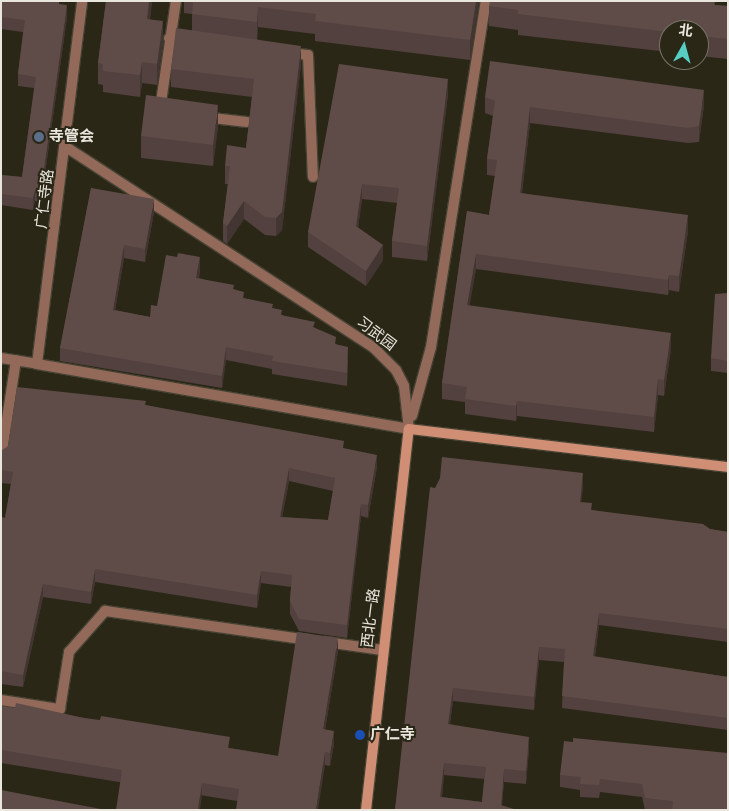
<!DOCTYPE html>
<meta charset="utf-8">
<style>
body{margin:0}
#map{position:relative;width:729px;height:811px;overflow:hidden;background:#2a2717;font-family:"Times New Roman","Noto Sans SC",serif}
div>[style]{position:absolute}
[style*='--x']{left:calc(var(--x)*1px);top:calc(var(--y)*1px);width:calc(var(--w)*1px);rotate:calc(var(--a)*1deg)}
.roads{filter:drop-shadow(1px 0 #454233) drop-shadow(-1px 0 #454233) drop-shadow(0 1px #454233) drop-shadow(0 -1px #454233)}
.lane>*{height:10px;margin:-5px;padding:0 5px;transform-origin:5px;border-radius:5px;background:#936959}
.street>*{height:10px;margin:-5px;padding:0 5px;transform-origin:5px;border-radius:5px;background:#936959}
.secondary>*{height:10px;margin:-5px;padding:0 5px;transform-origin:5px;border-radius:5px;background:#d08e74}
.wall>*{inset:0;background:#52413e}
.shaded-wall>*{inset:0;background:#423532}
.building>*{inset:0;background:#5f4c48}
.dots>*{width:14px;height:14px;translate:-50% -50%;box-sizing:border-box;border:2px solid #2a2717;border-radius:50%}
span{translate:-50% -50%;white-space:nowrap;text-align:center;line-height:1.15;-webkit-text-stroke:4px #2a2717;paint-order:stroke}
.poi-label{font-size:15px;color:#e9e7dd;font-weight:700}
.left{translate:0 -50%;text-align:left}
.street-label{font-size:15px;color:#e9e7dd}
.frame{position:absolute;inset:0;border:2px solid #e9e7dd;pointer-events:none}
.north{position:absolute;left:659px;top:20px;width:50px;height:50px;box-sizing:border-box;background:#2a2717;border:1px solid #767466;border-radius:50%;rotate:7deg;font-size:14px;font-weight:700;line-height:20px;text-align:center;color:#e9e7dd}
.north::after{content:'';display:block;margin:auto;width:18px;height:22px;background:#56cec4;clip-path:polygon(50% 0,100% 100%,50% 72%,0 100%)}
</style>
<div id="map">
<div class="roads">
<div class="lane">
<i style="--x:169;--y:38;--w:19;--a:9"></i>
<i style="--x:289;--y:53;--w:19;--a:6"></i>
<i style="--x:308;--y:55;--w:122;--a:87.7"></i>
<i style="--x:160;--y:109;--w:109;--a:-81.6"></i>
<i style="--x:204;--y:117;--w:43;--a:6.6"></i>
<i style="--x:1;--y:458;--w:99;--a:-81.3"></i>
<i style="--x:326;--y:642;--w:57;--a:8.1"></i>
<i style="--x:1;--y:700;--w:60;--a:8.7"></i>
<i style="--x:60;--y:709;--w:58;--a:-81"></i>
<i style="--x:69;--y:652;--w:55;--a:-48.7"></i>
<i style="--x:105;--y:611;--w:206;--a:8.1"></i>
</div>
<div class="street">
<i style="--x:66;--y:147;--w:368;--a:33.1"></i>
<i style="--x:374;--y:348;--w:31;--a:45"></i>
<i style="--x:396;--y:370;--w:18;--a:63"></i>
<i style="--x:404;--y:386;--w:43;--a:83.4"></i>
<i style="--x:1;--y:358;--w:36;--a:9"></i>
<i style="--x:37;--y:364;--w:366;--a:-82.9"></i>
<i style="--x:37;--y:364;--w:378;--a:9.9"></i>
<i style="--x:412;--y:416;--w:72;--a:-74.6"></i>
<i style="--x:431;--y:347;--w:350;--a:-81"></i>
</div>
<div class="secondary">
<i style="--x:366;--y:810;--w:383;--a:-83.6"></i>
<i style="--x:409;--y:429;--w:321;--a:6.8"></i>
</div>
</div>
<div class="wall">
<i style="clip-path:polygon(1px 1px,60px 4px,67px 17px,41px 202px,35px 201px,33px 210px,1px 205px,1px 175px,22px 177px,34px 88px,18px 86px,18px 74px,23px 32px,1px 29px)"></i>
<i style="clip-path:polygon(106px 1px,152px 1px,150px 19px,163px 42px,157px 85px,142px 83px,140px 97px,103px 92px,103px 85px,98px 84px,98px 63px)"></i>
<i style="clip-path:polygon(184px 1px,479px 1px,470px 60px,315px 41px,315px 34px,258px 27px,257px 39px,301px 64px,282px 230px,276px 236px,265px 235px,244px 219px,227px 244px,223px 241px,223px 223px,228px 184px,225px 184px,225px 166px,246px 148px,252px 97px,171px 87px,171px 69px,192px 30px,192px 14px,184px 13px)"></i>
<i style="clip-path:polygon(715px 1px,715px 5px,728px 6px,728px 59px,699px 56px,699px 30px,669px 30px,669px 52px,518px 35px,518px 30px,489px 26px,489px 6px)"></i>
<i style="clip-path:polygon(448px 94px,427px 261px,392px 257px,392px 241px,397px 203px,362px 199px,358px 228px,383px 260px,366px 286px,308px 247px,308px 232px)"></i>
<i style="clip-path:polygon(485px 97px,704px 105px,699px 142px,688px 143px,530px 123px,522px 193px,688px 231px,679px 292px,669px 290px,668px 295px,476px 269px,469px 306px,671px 349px,664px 396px,658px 395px,654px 432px,517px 416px,516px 421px,465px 414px,465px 402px,442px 399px,442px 383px,467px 211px,489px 215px,495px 176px,487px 175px,487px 159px,493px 116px,485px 113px)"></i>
<i style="clip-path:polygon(218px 126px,213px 166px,141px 158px,141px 136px)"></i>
<i style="clip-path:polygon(91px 188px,154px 212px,145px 262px,124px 258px,115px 310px,150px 317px,157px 306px,200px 270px,199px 278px,234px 289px,244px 298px,273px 308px,282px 315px,315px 328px,336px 344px,348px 360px,347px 386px,272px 374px,272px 369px,226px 360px,222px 388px,60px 361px,60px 348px)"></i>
<i style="clip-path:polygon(728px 293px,728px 373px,711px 371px,711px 358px)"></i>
<i style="clip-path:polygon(evenodd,146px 405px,344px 449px,377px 467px,368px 518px,361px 516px,347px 638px,299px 631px,290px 614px,290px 601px,291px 587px,261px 583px,257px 608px,95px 582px,91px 604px,43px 597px,23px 687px,1px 684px,1px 517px,5px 518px,11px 484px,1px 483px,1px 451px,146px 405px,289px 481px,333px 491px,328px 520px,282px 517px,289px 481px)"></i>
<i style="clip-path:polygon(evenodd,583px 486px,581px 502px,592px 510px,728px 532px,728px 642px,599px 625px,595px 657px,728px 677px,728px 730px,562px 708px,564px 662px,539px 660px,534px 710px,453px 701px,450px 724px,529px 750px,526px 784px,504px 782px,502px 805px,395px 810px,435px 488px,583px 486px,444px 775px,484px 779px,482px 802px,442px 797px,444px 775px)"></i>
<i style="clip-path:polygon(338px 651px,325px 730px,334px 744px,330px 766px,325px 765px,237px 801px,1px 763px,1px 706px,84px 718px,230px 748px,278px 756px)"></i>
<i style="clip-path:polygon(573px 742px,728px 810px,645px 810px,642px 797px,600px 792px,599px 798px,580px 797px,580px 790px,560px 787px,560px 775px)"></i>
</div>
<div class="shaded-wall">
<i style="clip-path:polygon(149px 1px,152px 1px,147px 40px,147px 19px)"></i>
<i style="clip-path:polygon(476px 1px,479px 1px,470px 60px,470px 40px)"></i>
<i style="clip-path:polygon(67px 5px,67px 17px,41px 202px,41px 190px)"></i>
<i style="clip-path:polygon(258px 7px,258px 27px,257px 42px,257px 22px)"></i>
<i style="clip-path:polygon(163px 21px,163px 42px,157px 85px,157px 64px)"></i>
<i style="clip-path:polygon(301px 46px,301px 64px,282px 230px,276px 236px,276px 218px)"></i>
<i style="clip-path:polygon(142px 62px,142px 83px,140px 97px,140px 75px)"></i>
<i style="clip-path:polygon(448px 79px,448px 94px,427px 261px,427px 246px)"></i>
<i style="clip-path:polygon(704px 90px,704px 105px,699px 142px,699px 126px)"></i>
<i style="clip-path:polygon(218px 105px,218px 126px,213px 166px,213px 145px)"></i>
<i style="clip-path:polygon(530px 107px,530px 123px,520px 208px,520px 193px)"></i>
<i style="clip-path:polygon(362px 184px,362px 199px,356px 242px,356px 226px)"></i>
<i style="clip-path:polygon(35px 190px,35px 201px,33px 210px,33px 198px)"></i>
<i style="clip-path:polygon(154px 199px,154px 212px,145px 262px,145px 249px)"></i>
<i style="clip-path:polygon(244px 201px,244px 219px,227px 244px,227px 226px)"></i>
<i style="clip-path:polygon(688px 215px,688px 231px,679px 292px,679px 276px)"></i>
<i style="clip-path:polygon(124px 245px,124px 258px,113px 323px,113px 310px)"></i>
<i style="clip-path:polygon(383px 245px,383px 260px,366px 286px,366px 271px)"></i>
<i style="clip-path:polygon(476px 254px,476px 269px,467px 321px,467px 305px)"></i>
<i style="clip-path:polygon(200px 257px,200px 270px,196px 290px,196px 278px)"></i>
<i style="clip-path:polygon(669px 275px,669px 290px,668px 295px,668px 280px)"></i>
<i style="clip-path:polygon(671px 333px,671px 349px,664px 396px,664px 380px)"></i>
<i style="clip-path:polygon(226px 347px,226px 360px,222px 388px,222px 376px)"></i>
<i style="clip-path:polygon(348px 347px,348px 360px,347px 386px,347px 373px)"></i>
<i style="clip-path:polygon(658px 379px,658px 395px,654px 432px,654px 417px)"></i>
<i style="clip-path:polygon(517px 401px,517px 416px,516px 421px,516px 406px)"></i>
<i style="clip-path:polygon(377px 455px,377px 467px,368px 518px,368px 505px)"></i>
<i style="clip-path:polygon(289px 468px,289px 481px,280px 530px,280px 517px)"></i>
<i style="clip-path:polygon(583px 473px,583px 486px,580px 514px,580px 502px)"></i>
<i style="clip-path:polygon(361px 504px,361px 516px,347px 638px,347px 625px)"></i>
<i style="clip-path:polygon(95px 569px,95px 582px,91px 604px,91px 592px)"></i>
<i style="clip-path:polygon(261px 571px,261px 583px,257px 608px,257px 595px)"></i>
<i style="clip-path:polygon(43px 584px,43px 597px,23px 687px,23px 675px)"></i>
<i style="clip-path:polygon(599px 613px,599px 625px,593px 669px,593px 656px)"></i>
<i style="clip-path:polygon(338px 638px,338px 651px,323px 742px,323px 729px)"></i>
<i style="clip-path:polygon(539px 647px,539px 660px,534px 710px,534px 697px)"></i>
<i style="clip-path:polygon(453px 688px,453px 701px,448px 737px,448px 724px)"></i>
<i style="clip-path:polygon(334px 731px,334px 744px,330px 766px,330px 753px)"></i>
<i style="clip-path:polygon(529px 737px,529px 750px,526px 784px,526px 771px)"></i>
<i style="clip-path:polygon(325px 752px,325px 765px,318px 810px,316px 810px)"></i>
<i style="clip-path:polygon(444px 763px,444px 775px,440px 810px,440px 797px)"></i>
<i style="clip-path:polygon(504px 769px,504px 782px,501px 810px)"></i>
<i style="clip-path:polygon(202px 783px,202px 795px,200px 810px,198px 810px)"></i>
</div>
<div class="building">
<i style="clip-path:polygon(1px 1px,59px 1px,59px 4px,67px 5px,41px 190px,35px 190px,33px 198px,1px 194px,1px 175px,22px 177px,36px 77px,18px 74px,25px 20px,1px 17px)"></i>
<i style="clip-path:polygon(106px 1px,149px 1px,147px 19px,163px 21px,157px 64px,142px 62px,140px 75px,103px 71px,103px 64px,98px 63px)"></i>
<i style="clip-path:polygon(193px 1px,476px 1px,470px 40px,315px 21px,316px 14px,258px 7px,257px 22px,192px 14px)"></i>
<i style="clip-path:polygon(490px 1px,714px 1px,714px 5px,728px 6px,728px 39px,699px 36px,699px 30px,669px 30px,669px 32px,518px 14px,518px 10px,489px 6px)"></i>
<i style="clip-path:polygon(176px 28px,301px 46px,282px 212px,276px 218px,265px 217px,244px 201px,227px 226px,223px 223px,230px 166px,225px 166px,227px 145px,246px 148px,254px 79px,171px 69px)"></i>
<i style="clip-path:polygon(490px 61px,704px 90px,699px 126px,688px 128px,530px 107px,520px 193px,688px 215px,679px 276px,669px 275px,668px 280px,476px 254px,467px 305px,671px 333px,664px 380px,658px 379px,654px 417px,517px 401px,516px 406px,465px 399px,467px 387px,442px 383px,467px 211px,489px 215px,497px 160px,487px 159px,495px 101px,485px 97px)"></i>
<i style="clip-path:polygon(339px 64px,448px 79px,427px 246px,392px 241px,399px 188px,362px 184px,356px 226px,383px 245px,366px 271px,308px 232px)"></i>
<i style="clip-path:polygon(146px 95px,218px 105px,213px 145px,141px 136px)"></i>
<i style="clip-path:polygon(91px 188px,154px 199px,145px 249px,124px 245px,113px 310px,150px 317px,151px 305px,157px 306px,166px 255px,177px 257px,178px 253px,200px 257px,196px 278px,234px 285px,233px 289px,244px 292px,243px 298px,273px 304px,272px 308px,282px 310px,281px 315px,315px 322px,313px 327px,336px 337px,335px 344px,348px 347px,347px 373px,272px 361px,273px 356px,226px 347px,222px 376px,60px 348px)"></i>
<i style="clip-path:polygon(728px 293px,728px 361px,711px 358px,715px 294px)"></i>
<i style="clip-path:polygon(evenodd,17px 387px,146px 401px,145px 405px,344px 441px,343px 448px,377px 455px,368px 505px,361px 504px,347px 625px,299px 619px,290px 601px,292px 575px,261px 571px,257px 595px,95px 569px,91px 592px,43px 584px,23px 675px,1px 671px,1px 517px,5px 518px,13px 472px,1px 470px,1px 451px,8px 446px,17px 387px,289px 468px,335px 478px,328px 520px,280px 517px,289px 468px)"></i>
<i style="clip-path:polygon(evenodd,442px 457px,583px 473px,580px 502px,592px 503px,591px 510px,703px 524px,710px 529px,728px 532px,728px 629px,599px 613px,593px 656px,728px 677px,728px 718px,562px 696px,565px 649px,539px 647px,534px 697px,453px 688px,448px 724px,529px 737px,526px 771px,504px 769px,501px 805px,517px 810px,395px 810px,430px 487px,435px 488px,440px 478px,442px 457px,444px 763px,486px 767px,482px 802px,440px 797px,444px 763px)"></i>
<i style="clip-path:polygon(297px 632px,338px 638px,323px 729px,334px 731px,330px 753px,325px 752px,316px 810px,236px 810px,239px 789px,202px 783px,198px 810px,116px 810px,122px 770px,1px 750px,1px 706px,15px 708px,16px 703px,84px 718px,100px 720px,101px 716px,230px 737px,228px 748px,278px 756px)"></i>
<i style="clip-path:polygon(573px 738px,728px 753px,728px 810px,672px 810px,673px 801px,645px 798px,642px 784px,600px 779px,599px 785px,580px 784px,581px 777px,560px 775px,564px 741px,573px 742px)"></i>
<i style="clip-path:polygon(1px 790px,106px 810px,1px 810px)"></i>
</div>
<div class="dots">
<i style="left:39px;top:137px;background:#5c6f8a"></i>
<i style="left:360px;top:735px;background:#1a4fb4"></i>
</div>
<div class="poi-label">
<span class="left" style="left:49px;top:137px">寺管会</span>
<span class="left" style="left:370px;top:735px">广仁寺</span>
</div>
<div class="street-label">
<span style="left:45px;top:199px;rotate:-83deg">广仁寺路</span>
<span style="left:376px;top:334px;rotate:37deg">习武园</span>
<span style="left:371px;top:618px;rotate:-83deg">西北一路</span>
</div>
<div class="frame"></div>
<div class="north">北</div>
</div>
